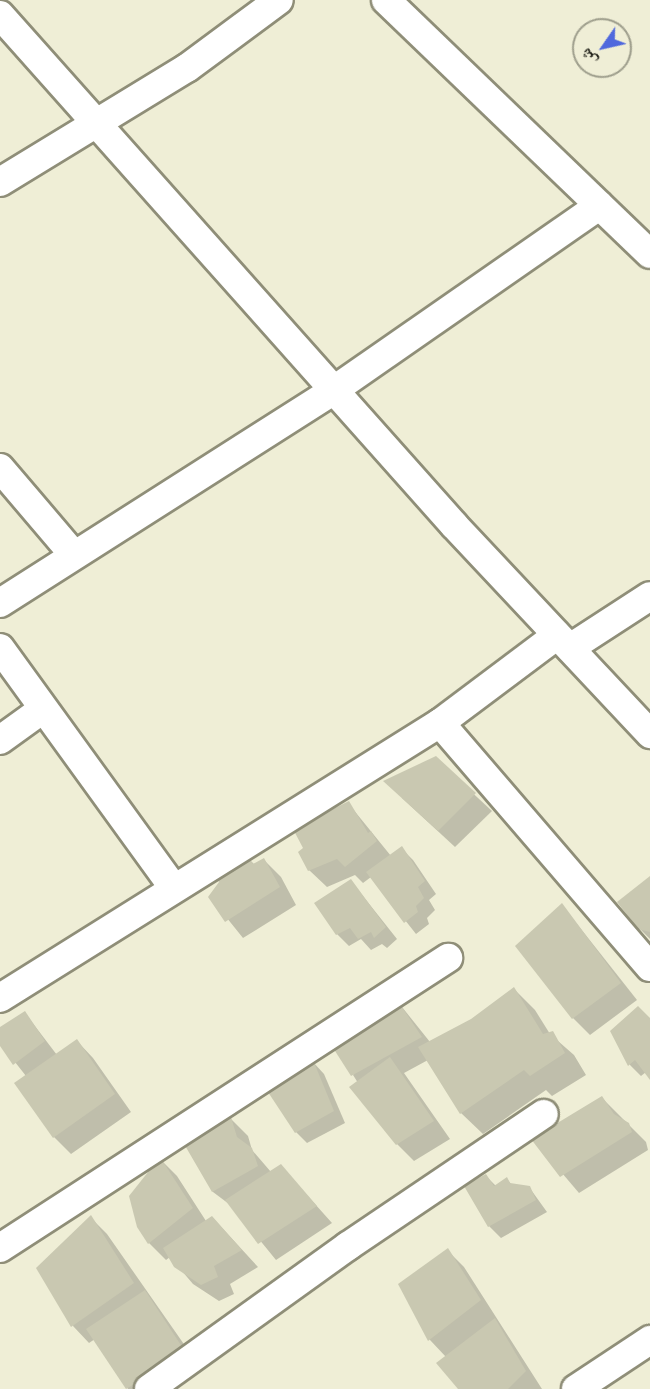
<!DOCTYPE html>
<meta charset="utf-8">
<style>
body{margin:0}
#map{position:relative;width:650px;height:1389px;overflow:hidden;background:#efeed6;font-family:"Roboto Condensed","Noto Naskh Arabic",sans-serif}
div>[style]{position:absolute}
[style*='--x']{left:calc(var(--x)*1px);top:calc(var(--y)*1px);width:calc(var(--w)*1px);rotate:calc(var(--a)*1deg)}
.shadow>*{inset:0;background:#0003}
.building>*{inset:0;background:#c9c8b1}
.roads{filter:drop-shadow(2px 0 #8f8e78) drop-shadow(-2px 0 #8f8e78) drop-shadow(0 2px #8f8e78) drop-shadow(0 -2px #8f8e78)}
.minor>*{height:28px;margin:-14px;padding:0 14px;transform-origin:14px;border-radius:14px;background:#fff}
span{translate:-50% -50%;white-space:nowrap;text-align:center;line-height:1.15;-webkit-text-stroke:5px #efeed6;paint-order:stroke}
.north{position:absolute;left:572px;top:18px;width:60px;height:60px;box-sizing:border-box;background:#efeed6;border:2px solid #9e9e8c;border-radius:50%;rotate:236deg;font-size:16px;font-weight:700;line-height:24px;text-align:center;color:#25251c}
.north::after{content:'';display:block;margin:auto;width:21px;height:27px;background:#4f68dd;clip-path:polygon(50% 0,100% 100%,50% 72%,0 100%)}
</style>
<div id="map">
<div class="shadow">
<i style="clip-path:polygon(435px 758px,492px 811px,455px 847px,402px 798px)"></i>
<i style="clip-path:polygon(348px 803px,391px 856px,401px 848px,413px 860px,436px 894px,429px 900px,435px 910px,427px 918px,429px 924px,416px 934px,371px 877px,363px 883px,355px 875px,327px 887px,309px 870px)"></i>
<i style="clip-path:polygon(244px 854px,255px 865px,264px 860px,281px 877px,296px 905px,243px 938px,210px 897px)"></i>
<i style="clip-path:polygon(650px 878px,650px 939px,639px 928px)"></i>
<i style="clip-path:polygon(351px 881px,397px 939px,387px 948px,382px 944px,371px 950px,361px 939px,349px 946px,337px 934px)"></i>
<i style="clip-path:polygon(562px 905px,637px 1000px,590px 1035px,573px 1018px)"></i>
<i style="clip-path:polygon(514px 989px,535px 1010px,550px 1034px,574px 1055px,586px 1075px,552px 1096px,546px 1090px,483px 1134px,461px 1113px,428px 1060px,404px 1073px,450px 1139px,414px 1161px,397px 1144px,353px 1075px,398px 1002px,430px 1042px,471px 1021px)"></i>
<i style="clip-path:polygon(25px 1013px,57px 1055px,77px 1041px,93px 1058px,131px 1112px,71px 1154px,54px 1137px,26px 1076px,0 1043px,0 1028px)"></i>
<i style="clip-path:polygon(650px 1020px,650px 1078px,646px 1072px,641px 1076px,630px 1065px,612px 1032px)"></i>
<i style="clip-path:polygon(313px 1062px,324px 1074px,345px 1123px,307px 1143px,296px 1132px)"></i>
<i style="clip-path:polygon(602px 1098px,646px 1142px,648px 1150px,579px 1193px,533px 1139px)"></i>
<i style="clip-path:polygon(231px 1119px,248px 1136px,252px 1150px,271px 1172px,281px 1166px,332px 1223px,276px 1260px,233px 1207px,213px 1192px,183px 1137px)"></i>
<i style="clip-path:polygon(160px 1159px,177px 1176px,206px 1221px,212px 1217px,258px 1267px,230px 1284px,234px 1294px,219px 1301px,193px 1284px,170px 1257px,166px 1260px,149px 1243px)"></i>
<i style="clip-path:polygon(486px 1176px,496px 1186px,507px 1179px,512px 1185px,529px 1187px,547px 1212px,501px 1238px,489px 1226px)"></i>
<i style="clip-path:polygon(90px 1217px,107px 1234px,202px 1370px,173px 1389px,128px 1389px,95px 1339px,89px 1343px,73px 1326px)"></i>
<i style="clip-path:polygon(447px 1250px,464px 1267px,542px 1389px,460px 1389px,446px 1357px,430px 1340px,400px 1284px)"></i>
</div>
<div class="building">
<i style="clip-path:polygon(436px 756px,476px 793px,438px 831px,383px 781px)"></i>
<i style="clip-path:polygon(349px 801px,368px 833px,371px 831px,377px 841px,345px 867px,337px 859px,308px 871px,298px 852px,303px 848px,293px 829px)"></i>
<i style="clip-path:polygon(402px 846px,425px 881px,418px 887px,424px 898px,416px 906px,418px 912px,404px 923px,366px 872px)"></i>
<i style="clip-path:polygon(244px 852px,253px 864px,264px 858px,280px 887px,225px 922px,208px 897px,219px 882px,212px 871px)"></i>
<i style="clip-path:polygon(650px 876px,650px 932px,638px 929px,617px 902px)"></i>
<i style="clip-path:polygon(351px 879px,386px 927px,374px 938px,371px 932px,358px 939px,350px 928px,336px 935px,314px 903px)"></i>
<i style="clip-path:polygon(562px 903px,621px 983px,572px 1019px,515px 946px)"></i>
<i style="clip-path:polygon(514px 987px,543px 1034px,553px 1031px,565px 1053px,530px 1076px,524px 1070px,460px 1114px,418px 1047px,471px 1019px)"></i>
<i style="clip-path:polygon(398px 1001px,422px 1037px,351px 1076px,328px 1040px)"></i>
<i style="clip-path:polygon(638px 1006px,650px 1018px,650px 1080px,635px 1060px,628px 1066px,610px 1031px)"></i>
<i style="clip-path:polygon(25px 1011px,45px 1041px,13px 1065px,0 1046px,0 1027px)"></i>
<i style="clip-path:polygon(77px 1039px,115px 1094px,53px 1138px,14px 1083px)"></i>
<i style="clip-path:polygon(390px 1057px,434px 1121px,396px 1145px,349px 1087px)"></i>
<i style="clip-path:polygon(313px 1060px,334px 1111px,295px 1133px,266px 1089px)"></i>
<i style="clip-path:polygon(602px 1096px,614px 1114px,629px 1123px,632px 1132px,560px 1177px,531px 1139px)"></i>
<i style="clip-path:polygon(231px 1117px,237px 1137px,252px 1148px,258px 1166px,212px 1192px,180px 1137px)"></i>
<i style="clip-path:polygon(160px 1157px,193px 1208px,148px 1244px,137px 1227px,129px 1196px)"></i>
<i style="clip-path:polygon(281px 1164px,317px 1206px,258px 1244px,225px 1200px)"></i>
<i style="clip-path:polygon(486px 1174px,494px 1186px,507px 1177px,510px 1183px,530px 1186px,536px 1200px,488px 1227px,464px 1186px)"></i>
<i style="clip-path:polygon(91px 1215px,134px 1283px,71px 1327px,36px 1268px)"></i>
<i style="clip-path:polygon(212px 1216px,242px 1250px,214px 1266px,218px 1277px,201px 1285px,174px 1267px,163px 1248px)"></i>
<i style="clip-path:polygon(448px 1248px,481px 1300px,428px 1341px,398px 1284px)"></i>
<i style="clip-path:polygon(145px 1290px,186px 1353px,126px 1389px,86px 1329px)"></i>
<i style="clip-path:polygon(495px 1318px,526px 1371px,508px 1389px,458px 1389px,436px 1363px)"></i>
</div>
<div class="roads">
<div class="minor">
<i style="--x:386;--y:0;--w:366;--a:43.9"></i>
<i style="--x:0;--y:15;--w:683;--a:48.32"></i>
<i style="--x:454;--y:525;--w:287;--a:46.8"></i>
<i style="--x:0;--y:182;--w:219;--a:-31.4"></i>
<i style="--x:187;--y:68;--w:114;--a:-36.5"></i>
<i style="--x:0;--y:468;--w:114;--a:49.6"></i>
<i style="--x:0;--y:603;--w:396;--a:-32.5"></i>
<i style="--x:334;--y:390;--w:323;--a:-34.8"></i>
<i style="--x:0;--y:648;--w:295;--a:54.1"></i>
<i style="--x:570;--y:648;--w:95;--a:-33"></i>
<i style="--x:440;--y:723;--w:322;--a:49.3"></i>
<i style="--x:0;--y:740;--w:53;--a:-35.8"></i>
<i style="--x:0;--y:998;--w:519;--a:-32.01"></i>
<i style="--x:440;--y:723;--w:146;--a:-36.9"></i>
<i style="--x:0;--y:1248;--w:534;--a:-32.92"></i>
<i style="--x:149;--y:1389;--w:245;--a:-35.7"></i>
<i style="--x:348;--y:1246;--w:236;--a:-34"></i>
<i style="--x:576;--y:1389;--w:89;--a:-33.5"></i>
</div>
</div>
<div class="north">ش</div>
</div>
